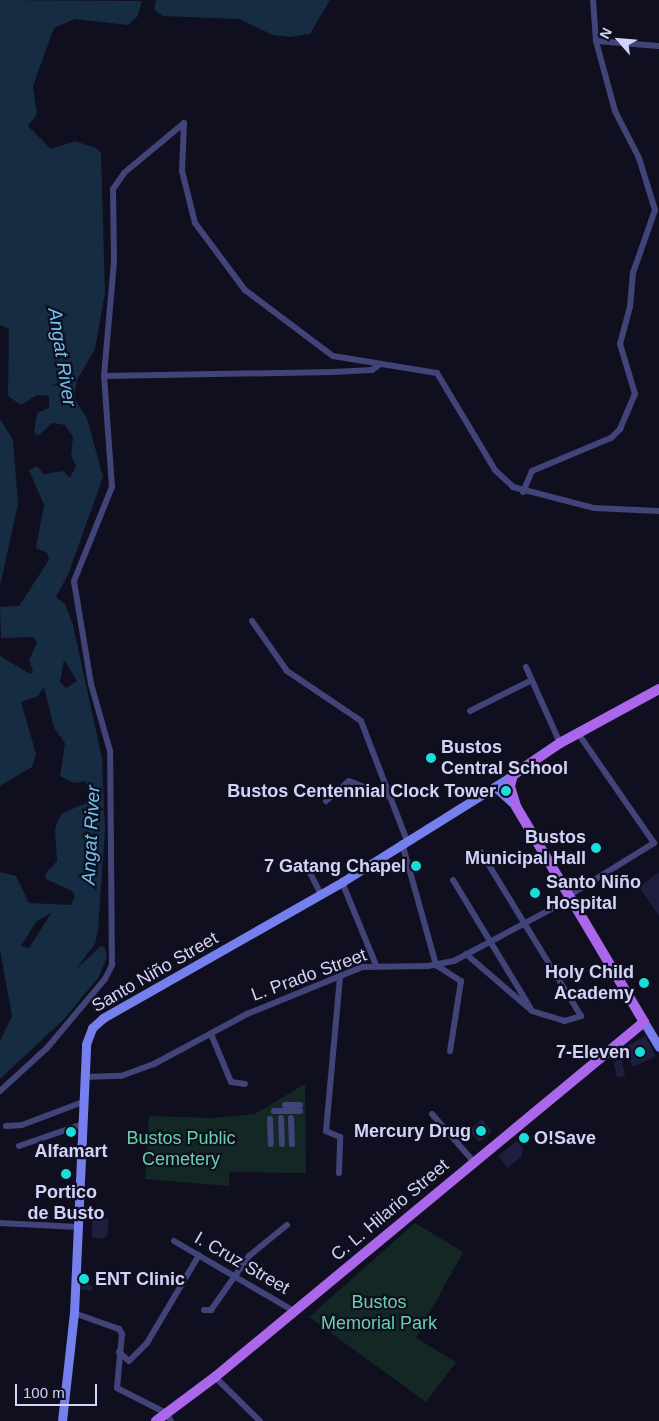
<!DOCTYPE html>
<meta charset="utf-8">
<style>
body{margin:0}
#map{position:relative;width:659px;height:1421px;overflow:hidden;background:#100f1f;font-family:Helvetica,sans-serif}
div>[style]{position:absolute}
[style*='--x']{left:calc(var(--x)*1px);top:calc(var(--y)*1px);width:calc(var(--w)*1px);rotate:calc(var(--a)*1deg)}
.green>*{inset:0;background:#132825}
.water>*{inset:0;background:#152c43}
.building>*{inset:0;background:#201e3e}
.street>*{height:6px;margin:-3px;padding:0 3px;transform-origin:3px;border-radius:3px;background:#404478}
.secondary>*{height:9px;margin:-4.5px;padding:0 4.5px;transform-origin:4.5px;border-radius:4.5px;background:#7580ee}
.primary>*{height:10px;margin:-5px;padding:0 5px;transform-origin:5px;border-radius:5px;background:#ab67ec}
.dots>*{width:14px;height:14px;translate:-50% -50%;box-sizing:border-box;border:2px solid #100f1f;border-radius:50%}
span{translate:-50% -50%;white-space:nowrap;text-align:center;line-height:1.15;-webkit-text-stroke:4.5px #100f1f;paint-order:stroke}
.poi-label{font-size:18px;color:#d3d3fa;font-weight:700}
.left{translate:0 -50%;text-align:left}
.right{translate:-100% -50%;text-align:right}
.street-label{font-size:18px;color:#d3d3fa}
.park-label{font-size:18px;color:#68d0aa}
.water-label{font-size:19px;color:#6dc1ed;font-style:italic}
.north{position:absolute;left:594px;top:15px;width:50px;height:50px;-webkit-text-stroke:4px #100f1f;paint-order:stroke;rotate:297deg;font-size:14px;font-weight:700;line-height:20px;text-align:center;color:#d3d3fa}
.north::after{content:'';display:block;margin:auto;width:18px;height:22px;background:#d3d3fa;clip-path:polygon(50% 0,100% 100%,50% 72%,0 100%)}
.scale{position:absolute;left:15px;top:1384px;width:82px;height:22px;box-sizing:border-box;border:2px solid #d3d3fa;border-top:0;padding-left:6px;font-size:15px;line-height:18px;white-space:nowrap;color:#d3d3fa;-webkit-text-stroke:4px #100f1f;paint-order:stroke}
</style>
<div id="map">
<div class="green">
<i style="clip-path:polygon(305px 1084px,306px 1173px,229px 1172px,229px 1186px,145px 1179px,149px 1116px,213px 1118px,255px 1114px)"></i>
<i style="clip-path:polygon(415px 1223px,463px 1252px,416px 1338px,456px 1362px,426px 1402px,309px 1317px)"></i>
</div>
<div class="water">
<i style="clip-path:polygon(evenodd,0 0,142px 1px,137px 17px,128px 25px,75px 19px,54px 28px,33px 86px,37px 114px,28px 126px,51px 149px,75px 141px,96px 148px,101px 153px,105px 293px,95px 349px,77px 380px,74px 398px,87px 418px,103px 477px,69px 572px,56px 597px,65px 604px,73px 625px,102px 758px,105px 830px,98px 930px,95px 944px,75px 970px,101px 946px,105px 948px,107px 957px,98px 978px,64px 1019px,0 1079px,0 1041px,12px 1016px,0 950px,0 872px,16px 876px,29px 903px,71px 905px,75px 896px,72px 891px,46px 879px,45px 874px,57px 861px,55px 830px,58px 820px,63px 813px,86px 803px,90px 790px,85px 781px,74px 783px,60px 776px,65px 743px,54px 728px,44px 687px,38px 696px,21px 702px,36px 754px,32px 767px,0 786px,0 656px,30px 674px,33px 672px,29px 660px,37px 643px,33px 637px,1px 638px,0 607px,19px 606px,49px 560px,47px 553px,36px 548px,44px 505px,29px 470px,37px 466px,44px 474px,63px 471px,70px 478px,76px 466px,71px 456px,73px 437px,65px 425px,52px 423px,38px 436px,34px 432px,37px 413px,49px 408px,49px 396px,37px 395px,21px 405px,8px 396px,9px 329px,0 325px,0 0,64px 660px,77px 681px,66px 688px,60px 682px,64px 660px,0 0,52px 912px,29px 948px,21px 946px,36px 922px,52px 912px)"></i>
<i style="clip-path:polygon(156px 0,330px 0,310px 34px,290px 37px,273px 35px,239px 19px,163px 16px,154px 10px)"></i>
<i style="clip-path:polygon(0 419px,13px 440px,18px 504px,0 586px)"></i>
</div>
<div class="building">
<i style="clip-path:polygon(659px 872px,659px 916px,639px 887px)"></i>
<i style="clip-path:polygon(645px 1036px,656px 1056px,633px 1067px,624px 1048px)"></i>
<i style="clip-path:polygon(621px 1057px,625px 1076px,617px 1077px,614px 1063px)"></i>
<i style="clip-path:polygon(482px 1119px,492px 1132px,479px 1142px,469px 1130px)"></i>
<i style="clip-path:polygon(517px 1141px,523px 1149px,521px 1157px,507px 1168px,498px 1156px)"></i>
<i style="clip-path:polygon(92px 1217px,109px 1219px,107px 1236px,102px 1239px,92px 1237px)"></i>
<i style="clip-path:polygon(82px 1273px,90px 1274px,88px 1285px,93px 1286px,92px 1291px,81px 1289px)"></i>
</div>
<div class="street">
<i style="--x:596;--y:41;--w:63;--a:4.5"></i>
<i style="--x:184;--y:123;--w:48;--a:92.4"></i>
<i style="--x:182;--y:171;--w:54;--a:76"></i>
<i style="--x:195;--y:223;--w:84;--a:53.3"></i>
<i style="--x:245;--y:290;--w:110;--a:36.9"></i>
<i style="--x:333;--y:356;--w:105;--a:9.3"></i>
<i style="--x:437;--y:373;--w:113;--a:59.1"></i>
<i style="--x:495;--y:470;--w:25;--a:43"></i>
<i style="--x:513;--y:487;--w:84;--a:14.5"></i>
<i style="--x:594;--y:508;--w:65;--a:2.6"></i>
<i style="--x:104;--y:376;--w:229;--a:-1"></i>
<i style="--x:333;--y:372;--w:39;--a:-3"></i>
<i style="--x:372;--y:370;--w:9;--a:-36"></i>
<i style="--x:523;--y:492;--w:23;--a:-67"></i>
<i style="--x:532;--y:471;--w:86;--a:-22.7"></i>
<i style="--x:611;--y:438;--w:13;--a:-45"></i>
<i style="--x:620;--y:429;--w:38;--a:-67"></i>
<i style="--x:635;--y:394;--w:52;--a:-106.7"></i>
<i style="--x:620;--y:344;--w:38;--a:-75"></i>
<i style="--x:630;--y:307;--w:34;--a:-85"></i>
<i style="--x:633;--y:273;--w:67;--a:-70.8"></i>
<i style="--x:655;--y:210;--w:54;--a:-107.1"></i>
<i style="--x:639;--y:158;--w:53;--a:-117.1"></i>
<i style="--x:615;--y:111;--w:73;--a:-105.2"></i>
<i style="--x:596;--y:41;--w:41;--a:-94.2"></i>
<i style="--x:252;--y:621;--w:61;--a:55"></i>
<i style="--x:287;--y:671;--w:89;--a:34"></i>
<i style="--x:361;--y:721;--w:129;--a:69"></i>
<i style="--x:526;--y:667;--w:83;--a:65.9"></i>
<i style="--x:470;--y:711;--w:67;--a:-26.6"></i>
<i style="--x:326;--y:801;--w:30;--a:-41"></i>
<i style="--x:349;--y:781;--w:44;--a:21.3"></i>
<i style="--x:402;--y:843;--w:127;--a:74.4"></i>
<i style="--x:436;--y:965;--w:30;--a:33"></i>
<i style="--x:461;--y:981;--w:71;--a:98.9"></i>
<i style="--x:306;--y:865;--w:33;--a:63"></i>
<i style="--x:453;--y:880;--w:149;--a:58.8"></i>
<i style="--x:342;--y:882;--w:90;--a:67.7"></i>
<i style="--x:570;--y:895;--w:99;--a:-31.8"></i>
<i style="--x:654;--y:843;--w:135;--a:-124.7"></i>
<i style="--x:466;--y:954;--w:87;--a:40.8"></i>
<i style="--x:532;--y:1011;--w:34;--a:17"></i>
<i style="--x:564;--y:1021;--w:18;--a:-16"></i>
<i style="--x:581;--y:1016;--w:192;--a:-121.4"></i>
<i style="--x:211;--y:1034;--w:52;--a:67.4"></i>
<i style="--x:231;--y:1082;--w:14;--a:8"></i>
<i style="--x:84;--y:1077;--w:37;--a:-2"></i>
<i style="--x:121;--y:1076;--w:35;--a:-20"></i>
<i style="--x:154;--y:1064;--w:106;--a:-28.3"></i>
<i style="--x:247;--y:1014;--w:124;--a:-22.2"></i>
<i style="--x:362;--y:967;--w:66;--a:-0.9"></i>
<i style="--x:428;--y:966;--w:26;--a:-11"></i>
<i style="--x:454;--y:961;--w:134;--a:-28.1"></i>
<i style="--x:0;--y:1091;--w:64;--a:-42.5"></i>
<i style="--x:47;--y:1048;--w:90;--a:-50"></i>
<i style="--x:105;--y:979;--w:16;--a:-63"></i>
<i style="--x:112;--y:965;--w:214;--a:-90.5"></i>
<i style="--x:110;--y:751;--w:70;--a:-105.8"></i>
<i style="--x:91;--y:684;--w:104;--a:-99.4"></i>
<i style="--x:74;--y:581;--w:101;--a:-68"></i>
<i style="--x:112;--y:487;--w:111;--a:-94.1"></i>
<i style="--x:104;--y:376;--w:115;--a:-85"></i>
<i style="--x:114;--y:261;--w:72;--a:-90.8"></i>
<i style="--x:113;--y:189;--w:19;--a:-55"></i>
<i style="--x:124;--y:173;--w:78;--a:-39.8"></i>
<i style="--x:285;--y:1105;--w:15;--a:0"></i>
<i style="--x:274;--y:1111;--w:26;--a:0"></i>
<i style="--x:432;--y:1114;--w:64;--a:48.8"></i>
<i style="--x:281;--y:1118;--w:26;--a:88"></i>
<i style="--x:291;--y:1118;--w:26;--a:88"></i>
<i style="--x:270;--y:1119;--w:25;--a:88"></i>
<i style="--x:6;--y:1126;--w:16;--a:-4"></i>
<i style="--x:22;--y:1125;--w:65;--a:-20.7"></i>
<i style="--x:19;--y:1146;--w:68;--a:-19"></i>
<i style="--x:339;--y:1173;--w:36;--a:-88"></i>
<i style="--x:340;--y:1137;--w:15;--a:-157"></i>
<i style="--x:326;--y:1131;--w:154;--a:-84.8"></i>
<i style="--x:0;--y:1223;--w:78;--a:2.9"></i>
<i style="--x:174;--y:1241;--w:139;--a:30.3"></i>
<i style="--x:204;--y:1310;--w:7;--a:0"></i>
<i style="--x:211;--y:1310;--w:66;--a:-54.9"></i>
<i style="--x:249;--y:1256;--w:49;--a:-39.2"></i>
<i style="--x:74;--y:1313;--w:48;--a:19.6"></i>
<i style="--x:119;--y:1329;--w:6;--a:59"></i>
<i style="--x:122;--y:1334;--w:54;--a:95.3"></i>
<i style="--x:117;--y:1388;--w:55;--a:27"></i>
<i style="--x:166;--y:1413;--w:9;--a:58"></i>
<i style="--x:119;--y:1352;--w:13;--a:42"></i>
<i style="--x:129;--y:1361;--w:25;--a:-45"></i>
<i style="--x:147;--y:1343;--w:102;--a:-59.4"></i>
<i style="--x:215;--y:1377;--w:63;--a:44.4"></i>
</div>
<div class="secondary">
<i style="--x:495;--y:787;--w:28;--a:42"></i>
<i style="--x:644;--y:1022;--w:29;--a:59"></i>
<i style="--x:62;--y:1421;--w:109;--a:-83.7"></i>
<i style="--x:74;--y:1313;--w:269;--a:-87.4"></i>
<i style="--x:86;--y:1044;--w:17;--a:-69"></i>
<i style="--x:92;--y:1028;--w:15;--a:-42"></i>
<i style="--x:103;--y:1018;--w:275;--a:-29.6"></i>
<i style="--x:342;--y:882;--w:202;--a:-32"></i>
</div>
<div class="primary">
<i style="--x:156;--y:1421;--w:74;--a:-36.7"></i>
<i style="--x:215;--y:1377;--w:557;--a:-39.61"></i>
<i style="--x:644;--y:1022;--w:251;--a:-120.7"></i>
<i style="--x:516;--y:806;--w:21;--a:-107"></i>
<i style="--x:510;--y:786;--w:11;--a:-75"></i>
<i style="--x:513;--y:775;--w:57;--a:-34.2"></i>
<i style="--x:560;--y:743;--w:113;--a:-28.6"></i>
</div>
<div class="dots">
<i style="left:431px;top:758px;background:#1bddda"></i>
<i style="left:506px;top:791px;background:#1bddda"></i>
<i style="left:596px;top:848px;background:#1bddda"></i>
<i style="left:416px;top:866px;background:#1bddda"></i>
<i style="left:535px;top:893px;background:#1bddda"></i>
<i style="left:644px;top:983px;background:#1bddda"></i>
<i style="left:640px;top:1052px;background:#1bddda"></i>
<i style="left:481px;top:1131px;background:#1bddda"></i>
<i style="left:71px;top:1132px;background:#1bddda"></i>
<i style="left:524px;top:1138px;background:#1bddda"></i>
<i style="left:66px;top:1174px;background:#1bddda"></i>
<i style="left:84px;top:1279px;background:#1bddda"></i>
</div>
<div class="poi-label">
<span class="left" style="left:441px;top:758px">Bustos<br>Central School</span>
<span class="right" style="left:496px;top:791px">Bustos Centennial Clock Tower</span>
<span class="right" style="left:586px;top:848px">Bustos<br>Municipal Hall</span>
<span class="right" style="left:406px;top:866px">7 Gatang Chapel</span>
<span class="left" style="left:546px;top:893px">Santo Niño<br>Hospital</span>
<span class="right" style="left:634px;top:983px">Holy Child<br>Academy</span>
<span class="right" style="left:630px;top:1052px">7-Eleven</span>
<span class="right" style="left:471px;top:1131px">Mercury Drug</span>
<span class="left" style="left:534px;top:1138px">O!Save</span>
<span style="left:71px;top:1151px">Alfamart</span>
<span style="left:66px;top:1203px">Portico<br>de Busto</span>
<span class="left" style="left:95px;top:1279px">ENT Clinic</span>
</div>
<div class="street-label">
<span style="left:155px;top:972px;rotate:-30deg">Santo Niño Street</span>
<span style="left:309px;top:975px;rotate:-20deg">L. Prado Street</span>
<span style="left:390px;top:1210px;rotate:-40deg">C. L. Hilario Street</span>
<span style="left:242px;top:1263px;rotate:30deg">I. Cruz Street</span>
</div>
<div class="park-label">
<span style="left:181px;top:1149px">Bustos Public<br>Cemetery</span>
<span style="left:379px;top:1313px">Bustos<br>Memorial Park</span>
</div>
<div class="water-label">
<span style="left:62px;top:357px;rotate:81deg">Angat River</span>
<span style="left:91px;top:835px;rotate:-87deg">Angat River</span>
</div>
<div class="north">N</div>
<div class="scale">100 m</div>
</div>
